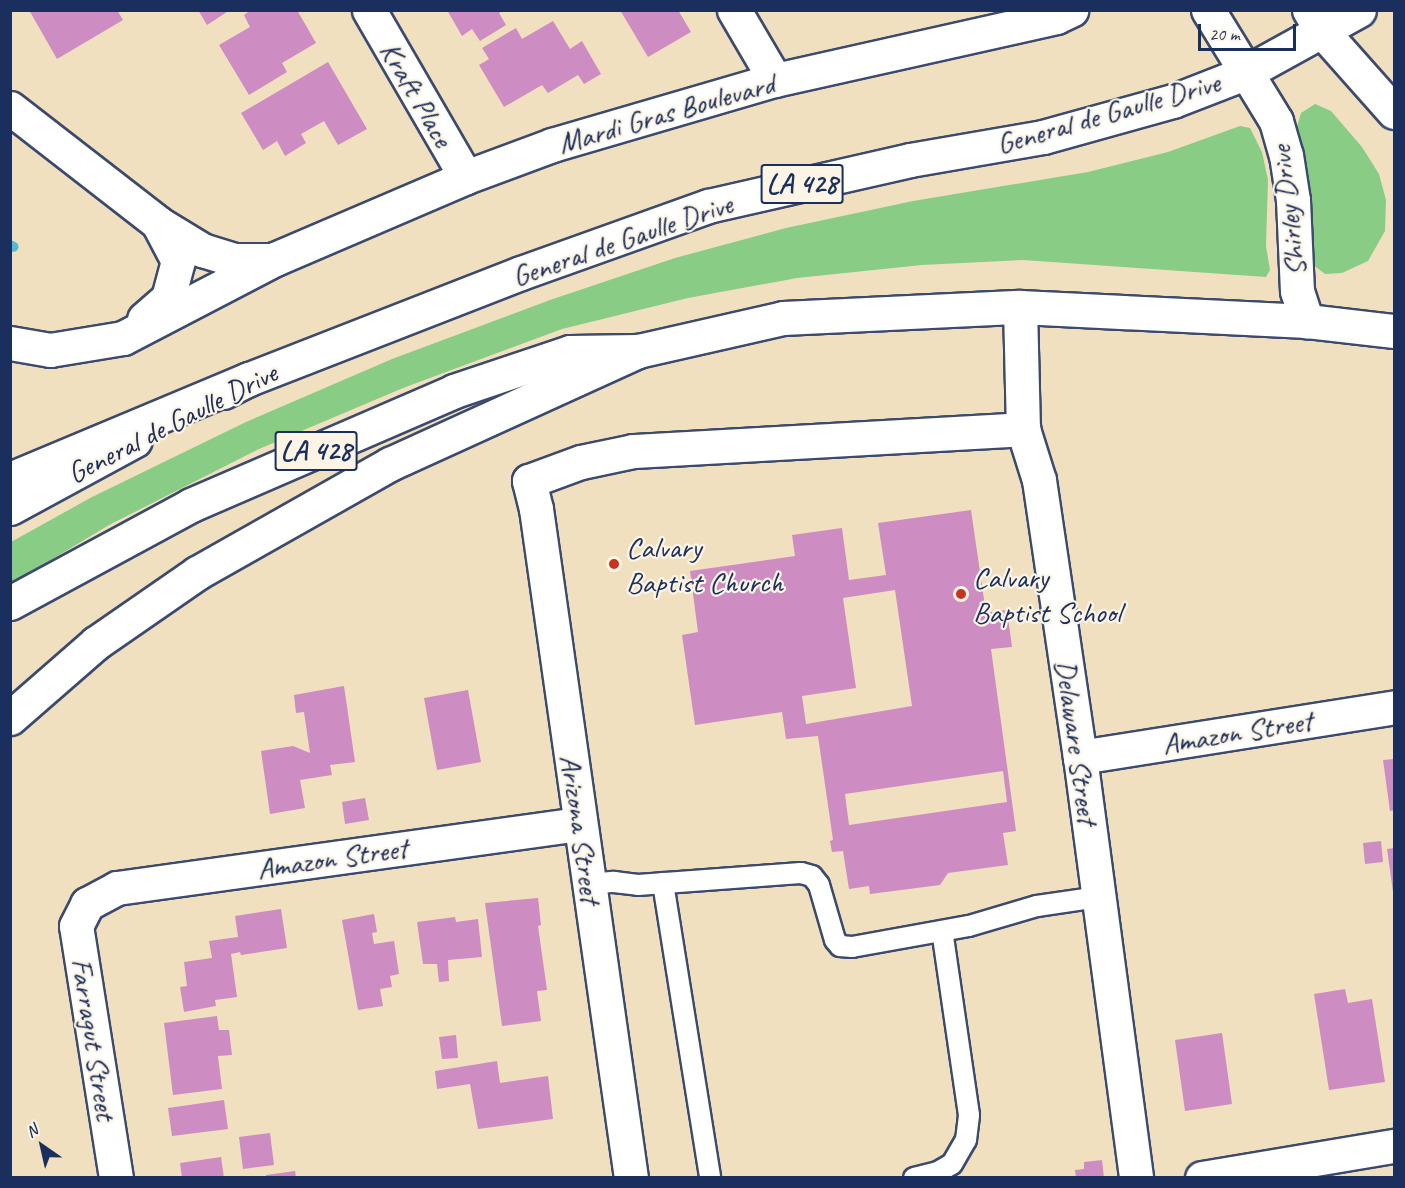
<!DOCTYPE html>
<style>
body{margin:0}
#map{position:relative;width:1405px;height:1188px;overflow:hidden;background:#f1e0bf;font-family:Caveat,sans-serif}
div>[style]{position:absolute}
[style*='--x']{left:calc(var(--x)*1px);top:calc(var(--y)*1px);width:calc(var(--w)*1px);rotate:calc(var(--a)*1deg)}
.green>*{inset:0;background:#88cc86}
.stream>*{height:10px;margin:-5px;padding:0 5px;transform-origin:5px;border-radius:5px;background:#54bad2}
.building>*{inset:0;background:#cd8cc2}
.roads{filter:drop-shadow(2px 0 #3b4a6d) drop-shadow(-2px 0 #3b4a6d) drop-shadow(0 2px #3b4a6d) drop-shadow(0 -2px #3b4a6d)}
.lane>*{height:20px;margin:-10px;padding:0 10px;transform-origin:10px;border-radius:10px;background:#fff}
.street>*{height:33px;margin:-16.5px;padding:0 16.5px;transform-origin:16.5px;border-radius:16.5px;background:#fff}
.secondary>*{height:33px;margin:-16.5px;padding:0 16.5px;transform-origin:16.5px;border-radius:16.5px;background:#fff}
.primary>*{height:33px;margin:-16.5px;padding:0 16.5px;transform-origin:16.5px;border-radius:16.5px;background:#fff}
.highway>*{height:33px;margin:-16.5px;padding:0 16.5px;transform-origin:16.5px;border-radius:16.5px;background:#fff}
.dots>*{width:16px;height:16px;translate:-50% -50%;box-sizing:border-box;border:3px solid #fcf5e5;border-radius:50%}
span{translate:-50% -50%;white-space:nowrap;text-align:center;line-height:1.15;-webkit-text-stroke:4.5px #fcf5e5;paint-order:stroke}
.shield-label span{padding:2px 4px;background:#fcf5e5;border:2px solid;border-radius:4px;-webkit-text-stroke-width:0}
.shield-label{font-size:28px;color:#1b2f5e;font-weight:700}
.street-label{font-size:30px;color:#1b2f5e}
.poi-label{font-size:30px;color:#1b2f5e}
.left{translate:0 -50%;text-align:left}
.frame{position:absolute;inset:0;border:12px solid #1b2f5e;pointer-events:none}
.north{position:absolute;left:12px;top:1116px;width:60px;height:60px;-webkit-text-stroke:4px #fcf5e5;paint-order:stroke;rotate:326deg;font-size:16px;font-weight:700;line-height:24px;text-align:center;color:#1b2f5e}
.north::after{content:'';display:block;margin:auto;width:21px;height:27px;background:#1b2f5e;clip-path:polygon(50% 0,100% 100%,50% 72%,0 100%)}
.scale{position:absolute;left:1198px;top:24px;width:98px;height:27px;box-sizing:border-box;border:3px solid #1b2f5e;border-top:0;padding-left:8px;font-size:18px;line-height:21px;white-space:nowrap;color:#1b2f5e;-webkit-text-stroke:4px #fcf5e5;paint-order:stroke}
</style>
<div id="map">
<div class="green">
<i style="clip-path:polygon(1315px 104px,1331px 111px,1362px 147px,1379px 174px,1386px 200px,1385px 231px,1368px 261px,1342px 273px,1325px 274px,1312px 264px,1304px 236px,1309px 195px,1305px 154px,1296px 130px,1301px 113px)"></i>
<i style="clip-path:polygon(1240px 126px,1250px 128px,1262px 152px,1268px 180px,1266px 246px,1270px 270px,1266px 277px,1023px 260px,922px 265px,797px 278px,688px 298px,562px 329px,403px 388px,259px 449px,109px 525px,11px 584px,11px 542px,92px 497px,246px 422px,392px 359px,550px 300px,675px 258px,786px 228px,913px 201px,1088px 172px,1168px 152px)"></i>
</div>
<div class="stream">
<i style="--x:10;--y:245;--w:4;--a:27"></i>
</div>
<div class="building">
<i style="clip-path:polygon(29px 10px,117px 10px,123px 20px,57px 59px)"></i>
<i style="clip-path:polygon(198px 10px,230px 10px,207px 25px)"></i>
<i style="clip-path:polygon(251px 10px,297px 10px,316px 43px,282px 63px,287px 72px,249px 95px,219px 45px,250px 27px,244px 15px)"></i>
<i style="clip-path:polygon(447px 10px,503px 10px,499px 13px,506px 25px,480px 41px,472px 29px,462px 36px)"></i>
<i style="clip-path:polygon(620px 10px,678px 10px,691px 32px,648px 57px)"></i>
<i style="clip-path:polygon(553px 21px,570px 49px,582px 41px,601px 74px,584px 84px,578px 75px,548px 93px,542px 85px,504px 107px,479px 65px,489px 59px,482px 48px,516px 28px,522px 39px)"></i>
<i style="clip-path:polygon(328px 62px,367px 129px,338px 145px,324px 121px,301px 134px,306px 143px,285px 156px,277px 141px,263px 150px,241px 113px)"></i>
<i style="clip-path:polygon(evenodd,971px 510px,986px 613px,1007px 610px,1012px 647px,991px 649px,1016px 831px,1003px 833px,1008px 865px,948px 873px,940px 885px,870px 894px,869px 886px,849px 889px,843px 851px,832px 852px,830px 841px,833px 840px,818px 736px,786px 739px,782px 712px,695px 725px,682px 635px,698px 632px,690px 571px,795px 556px,792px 535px,842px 528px,849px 580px,886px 575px,878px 523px,971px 510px,895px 590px,912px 706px,806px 724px,802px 696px,856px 688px,843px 598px,895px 590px,971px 510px,1003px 771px,1007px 802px,849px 825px,845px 794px,1003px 771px)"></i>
<i style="clip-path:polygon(344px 686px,355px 762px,330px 765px,332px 775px,300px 780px,305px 808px,270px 814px,261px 751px,293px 746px,310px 753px,304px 712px,296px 713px,294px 695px)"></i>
<i style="clip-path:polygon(468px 690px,481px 762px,437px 770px,424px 698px)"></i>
<i style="clip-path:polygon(1394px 759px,1394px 810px,1390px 811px,1383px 760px)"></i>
<i style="clip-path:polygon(365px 798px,369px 820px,345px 824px,342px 802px)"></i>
<i style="clip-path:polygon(1381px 841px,1383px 862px,1365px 864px,1363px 843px)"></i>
<i style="clip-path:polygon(1394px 848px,1394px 892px,1393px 892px,1387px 849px)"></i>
<i style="clip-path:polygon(538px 898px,541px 925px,538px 926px,547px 990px,537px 991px,541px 1021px,502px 1026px,485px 903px)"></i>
<i style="clip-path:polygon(281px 909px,287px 948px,241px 955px,240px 952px,231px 954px,237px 997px,215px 1000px,216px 1006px,184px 1012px,180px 987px,187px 986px,184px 962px,212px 958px,209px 941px,238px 937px,235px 916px)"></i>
<i style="clip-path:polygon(374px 914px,377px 932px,372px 933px,374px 944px,394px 941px,399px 974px,390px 976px,392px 987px,380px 989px,383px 1006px,358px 1010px,342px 920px)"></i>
<i style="clip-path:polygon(455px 917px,456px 922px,478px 919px,482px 957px,448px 960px,449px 981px,439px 982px,437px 964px,423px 964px,417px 922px)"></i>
<i style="clip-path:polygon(1345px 989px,1348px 1003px,1372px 999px,1385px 1082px,1329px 1090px,1314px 994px)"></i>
<i style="clip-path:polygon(217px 1016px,219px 1030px,229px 1030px,232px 1055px,218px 1056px,222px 1089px,173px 1095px,164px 1023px)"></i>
<i style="clip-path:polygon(1222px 1033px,1232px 1104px,1185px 1111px,1175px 1040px)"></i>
<i style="clip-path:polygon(456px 1035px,458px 1058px,442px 1059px,439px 1037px)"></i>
<i style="clip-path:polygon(497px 1061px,500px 1083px,548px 1076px,553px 1119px,478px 1129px,470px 1084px,437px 1089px,435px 1071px)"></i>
<i style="clip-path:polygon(224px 1100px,228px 1129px,172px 1136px,168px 1108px)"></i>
<i style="clip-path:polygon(270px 1133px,274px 1165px,243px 1169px,239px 1137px)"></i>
<i style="clip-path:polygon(221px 1157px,224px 1178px,182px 1178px,180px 1163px)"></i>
<i style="clip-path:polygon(1102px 1160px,1104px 1178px,1076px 1178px,1075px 1170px,1084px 1169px,1084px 1162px)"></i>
<i style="clip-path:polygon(295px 1171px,296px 1178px,266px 1178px,266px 1175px)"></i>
</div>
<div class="roads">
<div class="lane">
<i style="--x:663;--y:883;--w:299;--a:80.9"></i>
<i style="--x:589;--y:884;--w:25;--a:-5"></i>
<i style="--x:614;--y:882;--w:24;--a:7"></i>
<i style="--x:638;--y:885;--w:163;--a:-4.2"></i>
<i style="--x:801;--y:873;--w:11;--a:15"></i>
<i style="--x:812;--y:876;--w:11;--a:52"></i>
<i style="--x:819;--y:885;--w:57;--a:73.8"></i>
<i style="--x:835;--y:940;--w:8;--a:50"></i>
<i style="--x:840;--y:946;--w:12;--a:5"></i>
<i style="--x:852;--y:947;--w:119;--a:-10.2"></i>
<i style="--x:969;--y:926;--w:71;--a:-16.4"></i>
<i style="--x:1037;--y:906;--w:63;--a:-8.3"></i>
<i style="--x:914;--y:1178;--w:25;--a:-14"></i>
<i style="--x:938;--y:1172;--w:16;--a:-30"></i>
<i style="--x:952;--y:1164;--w:28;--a:-60"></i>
<i style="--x:966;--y:1140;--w:25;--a:-83"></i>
<i style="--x:969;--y:1115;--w:186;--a:-98.3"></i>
</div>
<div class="street">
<i style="--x:369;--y:10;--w:193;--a:59.9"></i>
<i style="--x:734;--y:10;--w:81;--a:59.6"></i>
<i style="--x:1020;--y:307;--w:122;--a:88.6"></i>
<i style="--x:1023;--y:429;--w:53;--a:72.6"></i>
<i style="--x:1039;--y:480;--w:280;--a:81.6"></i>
<i style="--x:1080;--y:757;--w:425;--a:82.4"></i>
<i style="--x:1080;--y:757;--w:318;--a:-9"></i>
<i style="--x:116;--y:1178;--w:255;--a:-99"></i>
<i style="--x:76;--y:926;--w:25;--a:-63"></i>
<i style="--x:87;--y:904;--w:34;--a:-28"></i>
<i style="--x:117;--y:888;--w:467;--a:-7.9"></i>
<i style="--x:631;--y:1178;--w:676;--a:-98.08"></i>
<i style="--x:536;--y:509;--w:29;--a:-104"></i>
<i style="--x:529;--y:481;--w:55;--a:-20.1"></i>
<i style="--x:581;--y:462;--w:53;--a:-11.9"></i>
<i style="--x:633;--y:451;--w:391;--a:-3.2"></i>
<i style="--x:1202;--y:1178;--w:195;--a:-9.5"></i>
</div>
<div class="secondary">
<i style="--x:1208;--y:10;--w:130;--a:58.5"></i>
<i style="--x:1276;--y:121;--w:35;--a:74"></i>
<i style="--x:1286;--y:155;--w:46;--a:81.2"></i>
<i style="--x:1293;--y:200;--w:91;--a:87.5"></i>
<i style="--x:1297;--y:291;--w:32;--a:72"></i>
<i style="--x:1309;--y:10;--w:25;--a:58"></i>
<i style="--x:1322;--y:31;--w:108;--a:48.4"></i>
<i style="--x:10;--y:108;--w:187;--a:37.8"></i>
<i style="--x:158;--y:223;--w:52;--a:31.5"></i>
<i style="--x:202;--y:250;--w:34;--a:17"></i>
<i style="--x:234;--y:260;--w:36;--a:0"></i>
<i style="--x:144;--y:319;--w:32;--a:-41"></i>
<i style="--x:168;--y:298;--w:38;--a:-75"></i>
<i style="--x:178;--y:261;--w:43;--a:-117.8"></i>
<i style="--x:10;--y:343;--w:41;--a:9.9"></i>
<i style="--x:50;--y:350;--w:74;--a:-9.3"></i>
<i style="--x:123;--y:338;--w:171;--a:-27.5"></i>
<i style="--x:275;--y:259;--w:208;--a:-23.2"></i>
<i style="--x:466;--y:177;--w:92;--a:-20.4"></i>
<i style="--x:552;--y:145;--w:232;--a:-16.3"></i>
<i style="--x:775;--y:80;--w:288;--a:-12.6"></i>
<i style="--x:1056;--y:17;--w:17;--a:-25"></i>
</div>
<div class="primary">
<i style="--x:223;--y:392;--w:29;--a:-27"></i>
<i style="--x:249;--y:379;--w:292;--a:-21.3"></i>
<i style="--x:521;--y:273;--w:199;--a:-19.7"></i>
<i style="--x:708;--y:206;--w:207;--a:-12.8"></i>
<i style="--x:910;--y:160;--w:135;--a:-9.8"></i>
<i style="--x:1043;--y:137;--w:135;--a:-15.5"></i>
<i style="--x:1173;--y:101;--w:77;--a:-21.3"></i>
<i style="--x:1245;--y:73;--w:130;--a:-28.9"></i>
<i style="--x:10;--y:508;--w:142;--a:-28.5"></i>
<i style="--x:10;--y:603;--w:206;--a:-28.4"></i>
<i style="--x:191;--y:505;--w:287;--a:-23.4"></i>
<i style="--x:454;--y:391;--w:122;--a:-18.6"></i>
<i style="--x:570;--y:352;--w:68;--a:-0.8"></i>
<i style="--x:638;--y:351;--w:149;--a:-12.8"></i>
<i style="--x:783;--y:318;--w:237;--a:-2.7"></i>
<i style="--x:1020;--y:307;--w:287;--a:2.8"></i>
<i style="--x:1307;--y:321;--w:88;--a:6.6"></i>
</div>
<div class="highway">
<i style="--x:10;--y:479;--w:259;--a:-22.7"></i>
<i style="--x:10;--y:718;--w:114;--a:-41.1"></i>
<i style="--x:96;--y:643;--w:123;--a:-34.7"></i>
<i style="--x:197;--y:573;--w:222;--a:-29.5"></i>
<i style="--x:390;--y:464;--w:273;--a:-24.5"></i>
</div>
</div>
<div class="dots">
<i style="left:614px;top:564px;background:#c8321e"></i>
<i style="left:961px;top:594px;background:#c8321e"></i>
</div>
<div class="shield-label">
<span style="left:802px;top:184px">LA 428</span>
<span style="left:316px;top:451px">LA 428</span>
</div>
<div class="street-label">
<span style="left:417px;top:94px;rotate:60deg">Kraft Place</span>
<span style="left:666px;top:113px;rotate:-16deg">Mardi Gras Boulevard</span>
<span style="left:1108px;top:113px;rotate:-16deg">General de Gaulle Drive</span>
<span style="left:1288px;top:211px;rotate:-97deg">Shirley Drive</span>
<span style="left:622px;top:240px;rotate:-19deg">General de Gaulle Drive</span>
<span style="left:172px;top:423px;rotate:-27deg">General de Gaulle Drive</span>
<span style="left:1237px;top:732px;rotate:-9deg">Amazon Street</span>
<span style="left:1077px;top:742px;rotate:82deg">Delaware Street</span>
<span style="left:581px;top:829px;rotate:82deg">Arizona Street</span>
<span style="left:332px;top:858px;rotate:-8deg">Amazon Street</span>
<span style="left:94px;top:1039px;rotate:81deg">Farragut Street</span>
</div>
<div class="poi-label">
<span class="left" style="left:626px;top:564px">Calvary<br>Baptist Church</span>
<span class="left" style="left:973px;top:594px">Calvary<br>Baptist School</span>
</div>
<div class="frame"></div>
<div class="north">N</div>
<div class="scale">20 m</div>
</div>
